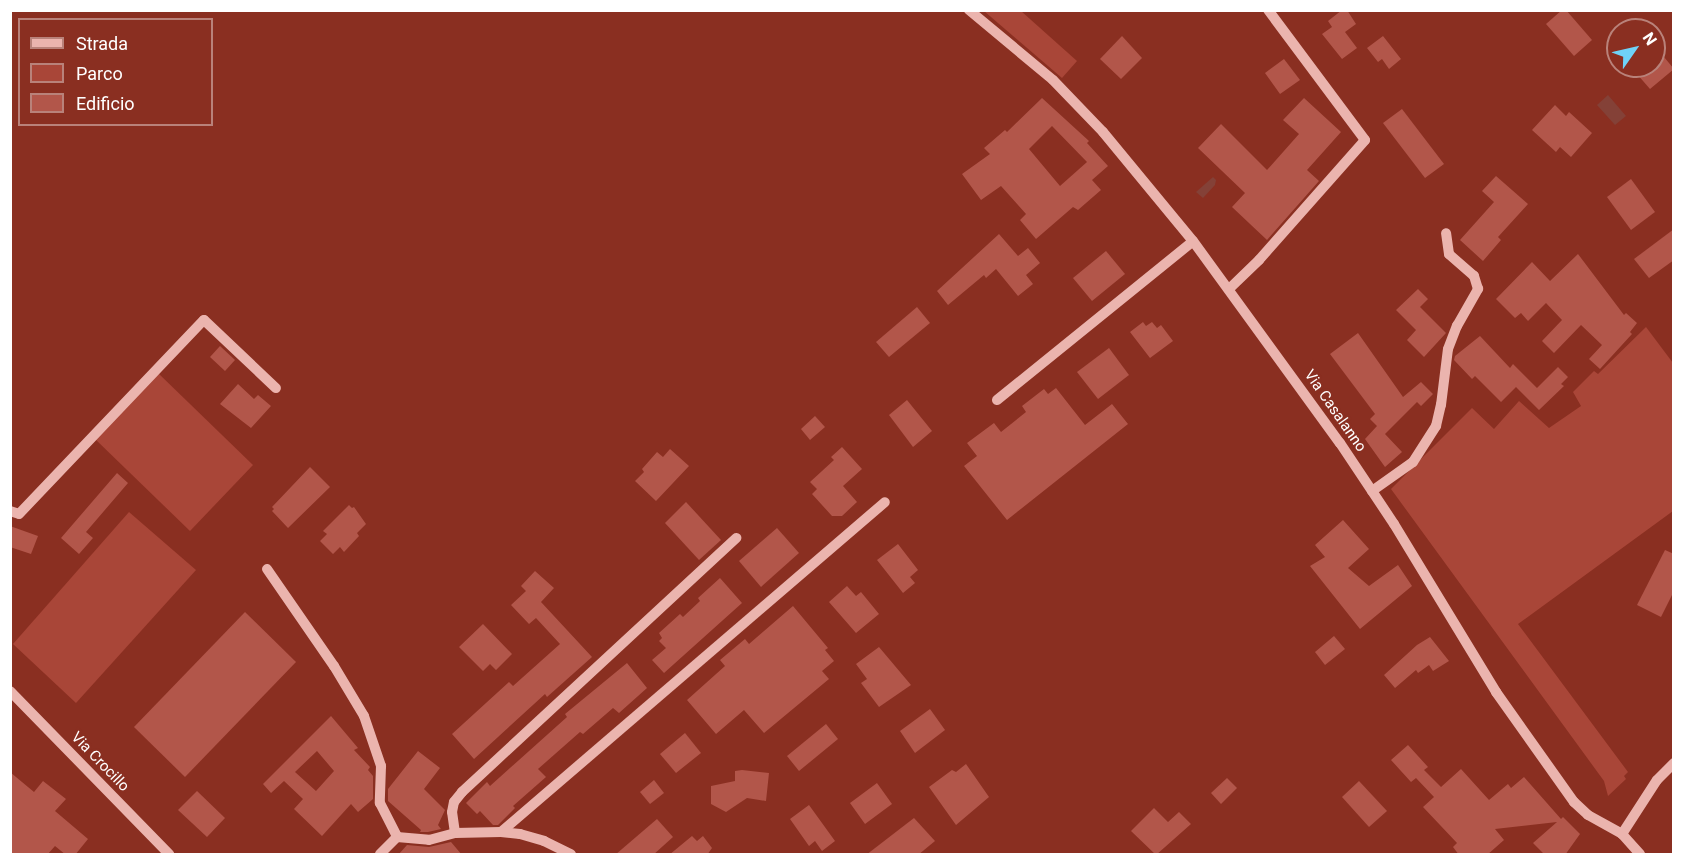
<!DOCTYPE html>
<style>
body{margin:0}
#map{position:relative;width:1684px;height:865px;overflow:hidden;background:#8a2f21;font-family:Roboto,sans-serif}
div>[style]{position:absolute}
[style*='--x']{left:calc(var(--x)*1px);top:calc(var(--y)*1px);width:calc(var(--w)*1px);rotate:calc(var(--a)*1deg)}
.green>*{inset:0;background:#a94638}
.water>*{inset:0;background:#844137}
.building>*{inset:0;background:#b2564a}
.minor>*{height:10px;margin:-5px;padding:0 5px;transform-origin:5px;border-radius:5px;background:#ebb4ae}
span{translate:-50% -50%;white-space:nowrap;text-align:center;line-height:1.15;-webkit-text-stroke:5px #8a2f21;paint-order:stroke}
.street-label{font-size:15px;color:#fff}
.frame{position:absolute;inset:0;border:12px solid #fff;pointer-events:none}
.legend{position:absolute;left:18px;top:18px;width:195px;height:108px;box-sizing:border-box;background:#8a2f21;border:2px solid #b9827a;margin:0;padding:8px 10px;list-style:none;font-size:18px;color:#fff}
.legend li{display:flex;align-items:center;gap:12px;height:30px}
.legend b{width:30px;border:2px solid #b9827a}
.north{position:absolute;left:1606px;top:18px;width:60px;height:60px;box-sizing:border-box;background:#8a2f21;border:2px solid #b9827a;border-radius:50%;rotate:56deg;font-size:16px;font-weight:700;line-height:24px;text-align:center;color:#fff}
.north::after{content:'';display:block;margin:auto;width:21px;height:27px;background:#6fd2f7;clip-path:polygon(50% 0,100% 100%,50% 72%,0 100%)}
</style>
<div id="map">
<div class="green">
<i style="clip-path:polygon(984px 11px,1021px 11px,1077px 61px,1062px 78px)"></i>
<i style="clip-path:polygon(1646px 327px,1673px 363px,1673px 511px,1518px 624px,1628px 772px,1624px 776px,1626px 779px,1608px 796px,1604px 781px,1391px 489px,1472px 408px,1494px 429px,1519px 401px,1549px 428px,1581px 406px,1573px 392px,1594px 371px,1598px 374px)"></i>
<i style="clip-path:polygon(158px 373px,253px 465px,190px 531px,95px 439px)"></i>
<i style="clip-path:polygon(129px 512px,196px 570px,76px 703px,13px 644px)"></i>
</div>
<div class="water">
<i style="clip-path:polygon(1608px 95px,1626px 116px,1615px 125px,1597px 105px)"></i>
<i style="clip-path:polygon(1213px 177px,1216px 180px,1215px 185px,1203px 198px,1196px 192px)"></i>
</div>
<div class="building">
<i style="clip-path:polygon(1342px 10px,1347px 10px,1356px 24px,1345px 32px,1357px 48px,1342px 59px,1322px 34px,1332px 27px,1328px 21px)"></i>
<i style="clip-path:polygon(1562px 10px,1566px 10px,1592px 40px,1574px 56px,1546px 24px)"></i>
<i style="clip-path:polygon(1122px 36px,1142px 58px,1121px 79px,1100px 59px)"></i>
<i style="clip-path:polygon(1383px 36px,1401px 59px,1389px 69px,1382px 59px,1378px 62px,1367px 48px)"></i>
<i style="clip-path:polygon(1654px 45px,1674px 69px,1650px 89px,1630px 66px,1654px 66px)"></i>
<i style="clip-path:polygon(1284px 59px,1300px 80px,1280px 94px,1265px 73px)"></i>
<i style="clip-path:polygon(evenodd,1042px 98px,1089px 141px,1087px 143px,1108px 166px,1092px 180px,1101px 190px,1078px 210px,1073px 207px,1036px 239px,1020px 220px,1026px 214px,1001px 186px,981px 200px,962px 174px,990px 154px,984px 148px,1005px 130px,1007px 132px,1042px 98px,1052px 126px,1087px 162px,1060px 186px,1029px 149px,1052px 126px)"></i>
<i style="clip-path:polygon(1304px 98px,1341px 132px,1307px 170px,1319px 181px,1267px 240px,1232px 207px,1245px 193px,1198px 148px,1221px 124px,1267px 170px,1299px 134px,1283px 120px)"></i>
<i style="clip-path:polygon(1555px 105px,1566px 116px,1569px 112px,1592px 133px,1571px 157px,1560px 147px,1556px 152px,1532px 130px)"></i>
<i style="clip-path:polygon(1402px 109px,1444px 164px,1425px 178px,1383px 123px)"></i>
<i style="clip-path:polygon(1496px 176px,1528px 204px,1498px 237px,1501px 240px,1483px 261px,1460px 240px,1494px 202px,1482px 191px)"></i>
<i style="clip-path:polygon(1631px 179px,1655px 212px,1631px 230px,1607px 197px)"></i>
<i style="clip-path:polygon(1674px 229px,1674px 260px,1649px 278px,1634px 259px)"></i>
<i style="clip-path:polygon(999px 234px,1018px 256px,1028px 248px,1040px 263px,1026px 275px,1033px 284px,1018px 296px,996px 269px,986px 278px,984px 275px,948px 305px,937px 291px)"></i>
<i style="clip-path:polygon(1106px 251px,1125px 274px,1092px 301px,1073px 278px)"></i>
<i style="clip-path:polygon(1578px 254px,1624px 315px,1626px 313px,1637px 323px,1630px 332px,1632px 334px,1600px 369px,1589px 359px,1602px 345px,1581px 325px,1554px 353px,1542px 341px,1562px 320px,1546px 303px,1528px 321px,1521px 313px,1515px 318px,1496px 299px,1532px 262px,1550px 281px)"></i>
<i style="clip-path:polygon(1418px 289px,1428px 299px,1420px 307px,1446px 333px,1424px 357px,1407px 340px,1416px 330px,1396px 310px)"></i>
<i style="clip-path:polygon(917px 307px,930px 323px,889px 357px,876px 342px)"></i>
<i style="clip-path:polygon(1143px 322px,1146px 326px,1152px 322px,1157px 328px,1161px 325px,1173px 341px,1150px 358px,1130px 332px)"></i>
<i style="clip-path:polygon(1358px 333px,1403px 397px,1421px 382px,1433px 394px,1421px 406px,1417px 402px,1385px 434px,1402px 452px,1385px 467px,1365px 439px,1377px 426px,1370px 419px,1375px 414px,1330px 354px)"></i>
<i style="clip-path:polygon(1480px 336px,1510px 368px,1513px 364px,1537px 388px,1558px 367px,1568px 377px,1561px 384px,1564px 386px,1539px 410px,1516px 387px,1501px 402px,1475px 376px,1472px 379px,1454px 360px,1455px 356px)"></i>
<i style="clip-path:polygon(220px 346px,235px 360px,225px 371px,210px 357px)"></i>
<i style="clip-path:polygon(1109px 348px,1129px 375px,1098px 399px,1077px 372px)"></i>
<i style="clip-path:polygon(238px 384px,254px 399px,258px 395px,271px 406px,251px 428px,220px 404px)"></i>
<i style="clip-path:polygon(1056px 388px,1085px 425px,1112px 404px,1128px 424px,1007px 520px,964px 466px,977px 456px,967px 443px,994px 423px,1001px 432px,1026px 412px,1022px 406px,1044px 389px,1048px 394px)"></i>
<i style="clip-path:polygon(907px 400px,932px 431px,913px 447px,889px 415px)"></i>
<i style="clip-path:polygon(815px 416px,825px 427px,810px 440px,801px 429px)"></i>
<i style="clip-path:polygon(842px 447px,862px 469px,843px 486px,857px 502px,842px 516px,832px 516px,812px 494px,817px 489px,810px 482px,834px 460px,831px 457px)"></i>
<i style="clip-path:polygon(670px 449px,689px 466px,656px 501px,635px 481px,644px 472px,642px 469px,657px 452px,663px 457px)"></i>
<i style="clip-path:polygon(310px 467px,330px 487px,288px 528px,272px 511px,274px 509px,272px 507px)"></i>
<i style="clip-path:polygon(117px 473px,128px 483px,86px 532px,93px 538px,79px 554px,61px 538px)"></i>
<i style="clip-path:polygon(686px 502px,721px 540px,699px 560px,665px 523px)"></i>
<i style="clip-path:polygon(349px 505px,352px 508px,354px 507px,366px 524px,357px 533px,359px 536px,344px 552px,340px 547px,333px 554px,320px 541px,327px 534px,323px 531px)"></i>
<i style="clip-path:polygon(1343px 520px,1369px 549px,1348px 568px,1369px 586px,1398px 565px,1412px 586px,1360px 629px,1310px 566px,1325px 557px,1315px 545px)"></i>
<i style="clip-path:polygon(10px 526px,38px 536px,31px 554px,10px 547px)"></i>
<i style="clip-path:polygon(777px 528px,799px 553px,761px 587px,739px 561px)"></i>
<i style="clip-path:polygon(898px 544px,918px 570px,910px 577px,915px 583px,903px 593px,877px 560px)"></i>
<i style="clip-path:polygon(1665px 550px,1674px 554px,1674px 591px,1661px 617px,1637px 605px)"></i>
<i style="clip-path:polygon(535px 571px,554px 588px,541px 602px,592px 657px,547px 697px,545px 694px,474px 759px,452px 734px,509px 682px,513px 686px,560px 644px,536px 618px,529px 624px,511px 605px,526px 591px,521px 586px)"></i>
<i style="clip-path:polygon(720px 578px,742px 603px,664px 673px,652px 660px,666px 648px,659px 641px,662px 638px,659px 633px,680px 614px,683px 617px,700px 601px,698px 598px)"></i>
<i style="clip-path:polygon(847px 586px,856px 596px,861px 592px,879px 614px,856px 633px,829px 602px)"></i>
<i style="clip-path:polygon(793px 606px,828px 648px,825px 650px,834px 661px,822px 671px,829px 679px,764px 733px,744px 710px,716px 734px,687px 700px,725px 666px,720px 660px,745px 639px,749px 644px)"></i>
<i style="clip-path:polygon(245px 612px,296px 662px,185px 777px,134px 727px)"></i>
<i style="clip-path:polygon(483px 624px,512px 654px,496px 670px,490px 664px,483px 671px,459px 647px)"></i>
<i style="clip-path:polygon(1334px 636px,1345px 649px,1325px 665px,1315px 652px)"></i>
<i style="clip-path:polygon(1430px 637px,1449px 661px,1433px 671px,1429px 665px,1418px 673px,1416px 670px,1395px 688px,1384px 675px,1417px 645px)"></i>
<i style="clip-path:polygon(879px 647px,911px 685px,879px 707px,861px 683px,867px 679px,856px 664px)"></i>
<i style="clip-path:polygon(627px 663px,647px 688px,619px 713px,613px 708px,583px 734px,580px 732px,538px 769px,546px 777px,513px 806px,515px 808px,498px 825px,493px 825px,480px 811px,477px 814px,466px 803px,487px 782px,490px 786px,567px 717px,565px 714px)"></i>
<i style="clip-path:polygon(930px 709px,945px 730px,915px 753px,900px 731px)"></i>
<i style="clip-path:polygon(evenodd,331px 716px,358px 748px,354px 750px,370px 767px,368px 770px,373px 776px,373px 799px,358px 812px,351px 804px,322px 836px,294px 809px,303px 799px,284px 781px,271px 793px,263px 784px,331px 716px,317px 751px,334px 771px,316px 791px,295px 772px,317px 751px)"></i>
<i style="clip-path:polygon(826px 724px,838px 739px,799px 771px,787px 756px)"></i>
<i style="clip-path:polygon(685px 733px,701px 753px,676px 773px,660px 754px)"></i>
<i style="clip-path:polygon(1408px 745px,1428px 767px,1424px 770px,1441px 787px,1461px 769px,1489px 800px,1508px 784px,1511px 788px,1524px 777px,1561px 819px,1563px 817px,1580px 834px,1565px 855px,1545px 855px,1533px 843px,1557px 822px,1495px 829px,1504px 840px,1487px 855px,1459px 855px,1453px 847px,1457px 843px,1423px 807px,1434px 797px,1416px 778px,1411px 782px,1391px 760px)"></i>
<i style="clip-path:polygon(418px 751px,440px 768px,424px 789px,445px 810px,438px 825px,441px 829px,428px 832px,420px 832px,421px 830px,388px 801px,388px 789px)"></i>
<i style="clip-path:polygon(966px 764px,989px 797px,956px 825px,929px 787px,952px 770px,956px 772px)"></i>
<i style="clip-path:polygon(742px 770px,769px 773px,766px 801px,747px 798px,726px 812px,711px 804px,711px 786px,735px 781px,735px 771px)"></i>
<i style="clip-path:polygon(10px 772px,34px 792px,43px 781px,66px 799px,55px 811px,88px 839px,75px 855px,66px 855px,55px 846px,47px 855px,10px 855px)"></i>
<i style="clip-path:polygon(1227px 778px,1237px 788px,1221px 804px,1211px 793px)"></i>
<i style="clip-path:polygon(654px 780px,664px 793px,650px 804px,640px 792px)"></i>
<i style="clip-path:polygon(1359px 781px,1387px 811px,1369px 827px,1342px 797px)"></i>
<i style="clip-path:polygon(877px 783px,892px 804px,865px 824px,850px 803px)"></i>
<i style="clip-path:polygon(197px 791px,225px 818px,207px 837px,178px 810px)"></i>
<i style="clip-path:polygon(809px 805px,835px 841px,822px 851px,815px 841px,809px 846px,790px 819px)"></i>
<i style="clip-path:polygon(1154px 808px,1168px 822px,1179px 812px,1191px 824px,1156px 855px,1131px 831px)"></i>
<i style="clip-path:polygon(914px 818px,935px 841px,918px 855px,866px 855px)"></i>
<i style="clip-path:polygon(657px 819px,673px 837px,653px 855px,615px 855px)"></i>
<i style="clip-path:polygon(692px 836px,697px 841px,703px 836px,712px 848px,707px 855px,669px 855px)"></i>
<i style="clip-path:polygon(451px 842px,462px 855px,398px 855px,407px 845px,429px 847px)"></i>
</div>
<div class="minor">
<i style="--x:969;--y:10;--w:109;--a:39.8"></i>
<i style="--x:1053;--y:80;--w:72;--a:46.1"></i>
<i style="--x:1103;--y:132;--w:141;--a:50.5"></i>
<i style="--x:1193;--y:241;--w:250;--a:54"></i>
<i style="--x:1340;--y:443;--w:97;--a:56.3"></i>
<i style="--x:1394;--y:524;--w:197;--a:58.7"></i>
<i style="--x:1496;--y:692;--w:135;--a:54.7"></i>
<i style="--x:1574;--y:802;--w:19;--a:43"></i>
<i style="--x:1588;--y:815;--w:39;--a:29"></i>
<i style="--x:1622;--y:834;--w:27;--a:48"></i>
<i style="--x:1229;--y:289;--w:42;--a:-44"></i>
<i style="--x:1259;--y:260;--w:160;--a:-48.5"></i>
<i style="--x:1365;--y:140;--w:162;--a:-126.7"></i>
<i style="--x:997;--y:400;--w:252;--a:-39"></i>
<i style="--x:1372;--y:491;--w:50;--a:-35.3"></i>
<i style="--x:1413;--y:462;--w:43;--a:-57.4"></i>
<i style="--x:1436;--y:426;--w:22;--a:-77"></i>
<i style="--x:1441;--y:405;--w:56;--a:-82.9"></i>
<i style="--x:1448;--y:349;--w:25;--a:-69"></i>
<i style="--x:1457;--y:326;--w:43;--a:-60.4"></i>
<i style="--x:1478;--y:289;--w:14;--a:-107"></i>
<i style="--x:1474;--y:276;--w:33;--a:-139"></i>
<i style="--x:1449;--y:254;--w:21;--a:-98"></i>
<i style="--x:10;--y:511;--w:9;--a:18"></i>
<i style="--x:19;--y:514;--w:268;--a:-46.4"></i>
<i style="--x:204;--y:320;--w:99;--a:43.4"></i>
<i style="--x:267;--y:569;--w:118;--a:55.4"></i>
<i style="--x:334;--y:666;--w:58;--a:59"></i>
<i style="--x:364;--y:716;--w:53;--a:71.2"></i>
<i style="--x:381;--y:766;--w:37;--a:92"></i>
<i style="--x:380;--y:803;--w:38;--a:63"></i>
<i style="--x:10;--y:691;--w:228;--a:45.7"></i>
<i style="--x:501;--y:832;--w:506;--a:-40.67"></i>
<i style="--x:455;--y:833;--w:21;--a:-98"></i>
<i style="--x:452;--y:812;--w:10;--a:-79"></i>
<i style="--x:454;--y:802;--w:13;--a:-51"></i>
<i style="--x:462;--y:792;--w:374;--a:-42.8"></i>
<i style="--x:1622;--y:834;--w:64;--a:-57.1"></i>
<i style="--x:1657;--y:780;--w:24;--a:-45"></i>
<i style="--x:380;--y:854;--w:24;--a:-45"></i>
<i style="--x:397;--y:837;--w:32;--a:5"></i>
<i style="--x:429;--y:840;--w:27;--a:-15"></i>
<i style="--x:455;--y:833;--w:46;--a:-1.2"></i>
<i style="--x:501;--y:832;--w:19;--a:6"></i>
<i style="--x:520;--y:834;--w:25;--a:16"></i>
<i style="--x:544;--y:841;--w:30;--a:26"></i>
</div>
<div class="street-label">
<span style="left:1335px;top:411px;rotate:55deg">Via Casalanno</span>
<span style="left:100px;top:762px;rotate:46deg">Via Crocillo</span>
</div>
<div class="frame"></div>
<ul class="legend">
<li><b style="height:8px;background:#ebb4ae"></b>Strada</li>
<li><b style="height:16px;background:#a94638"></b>Parco</li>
<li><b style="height:16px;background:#b2564a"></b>Edificio</li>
</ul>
<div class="north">N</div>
</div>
